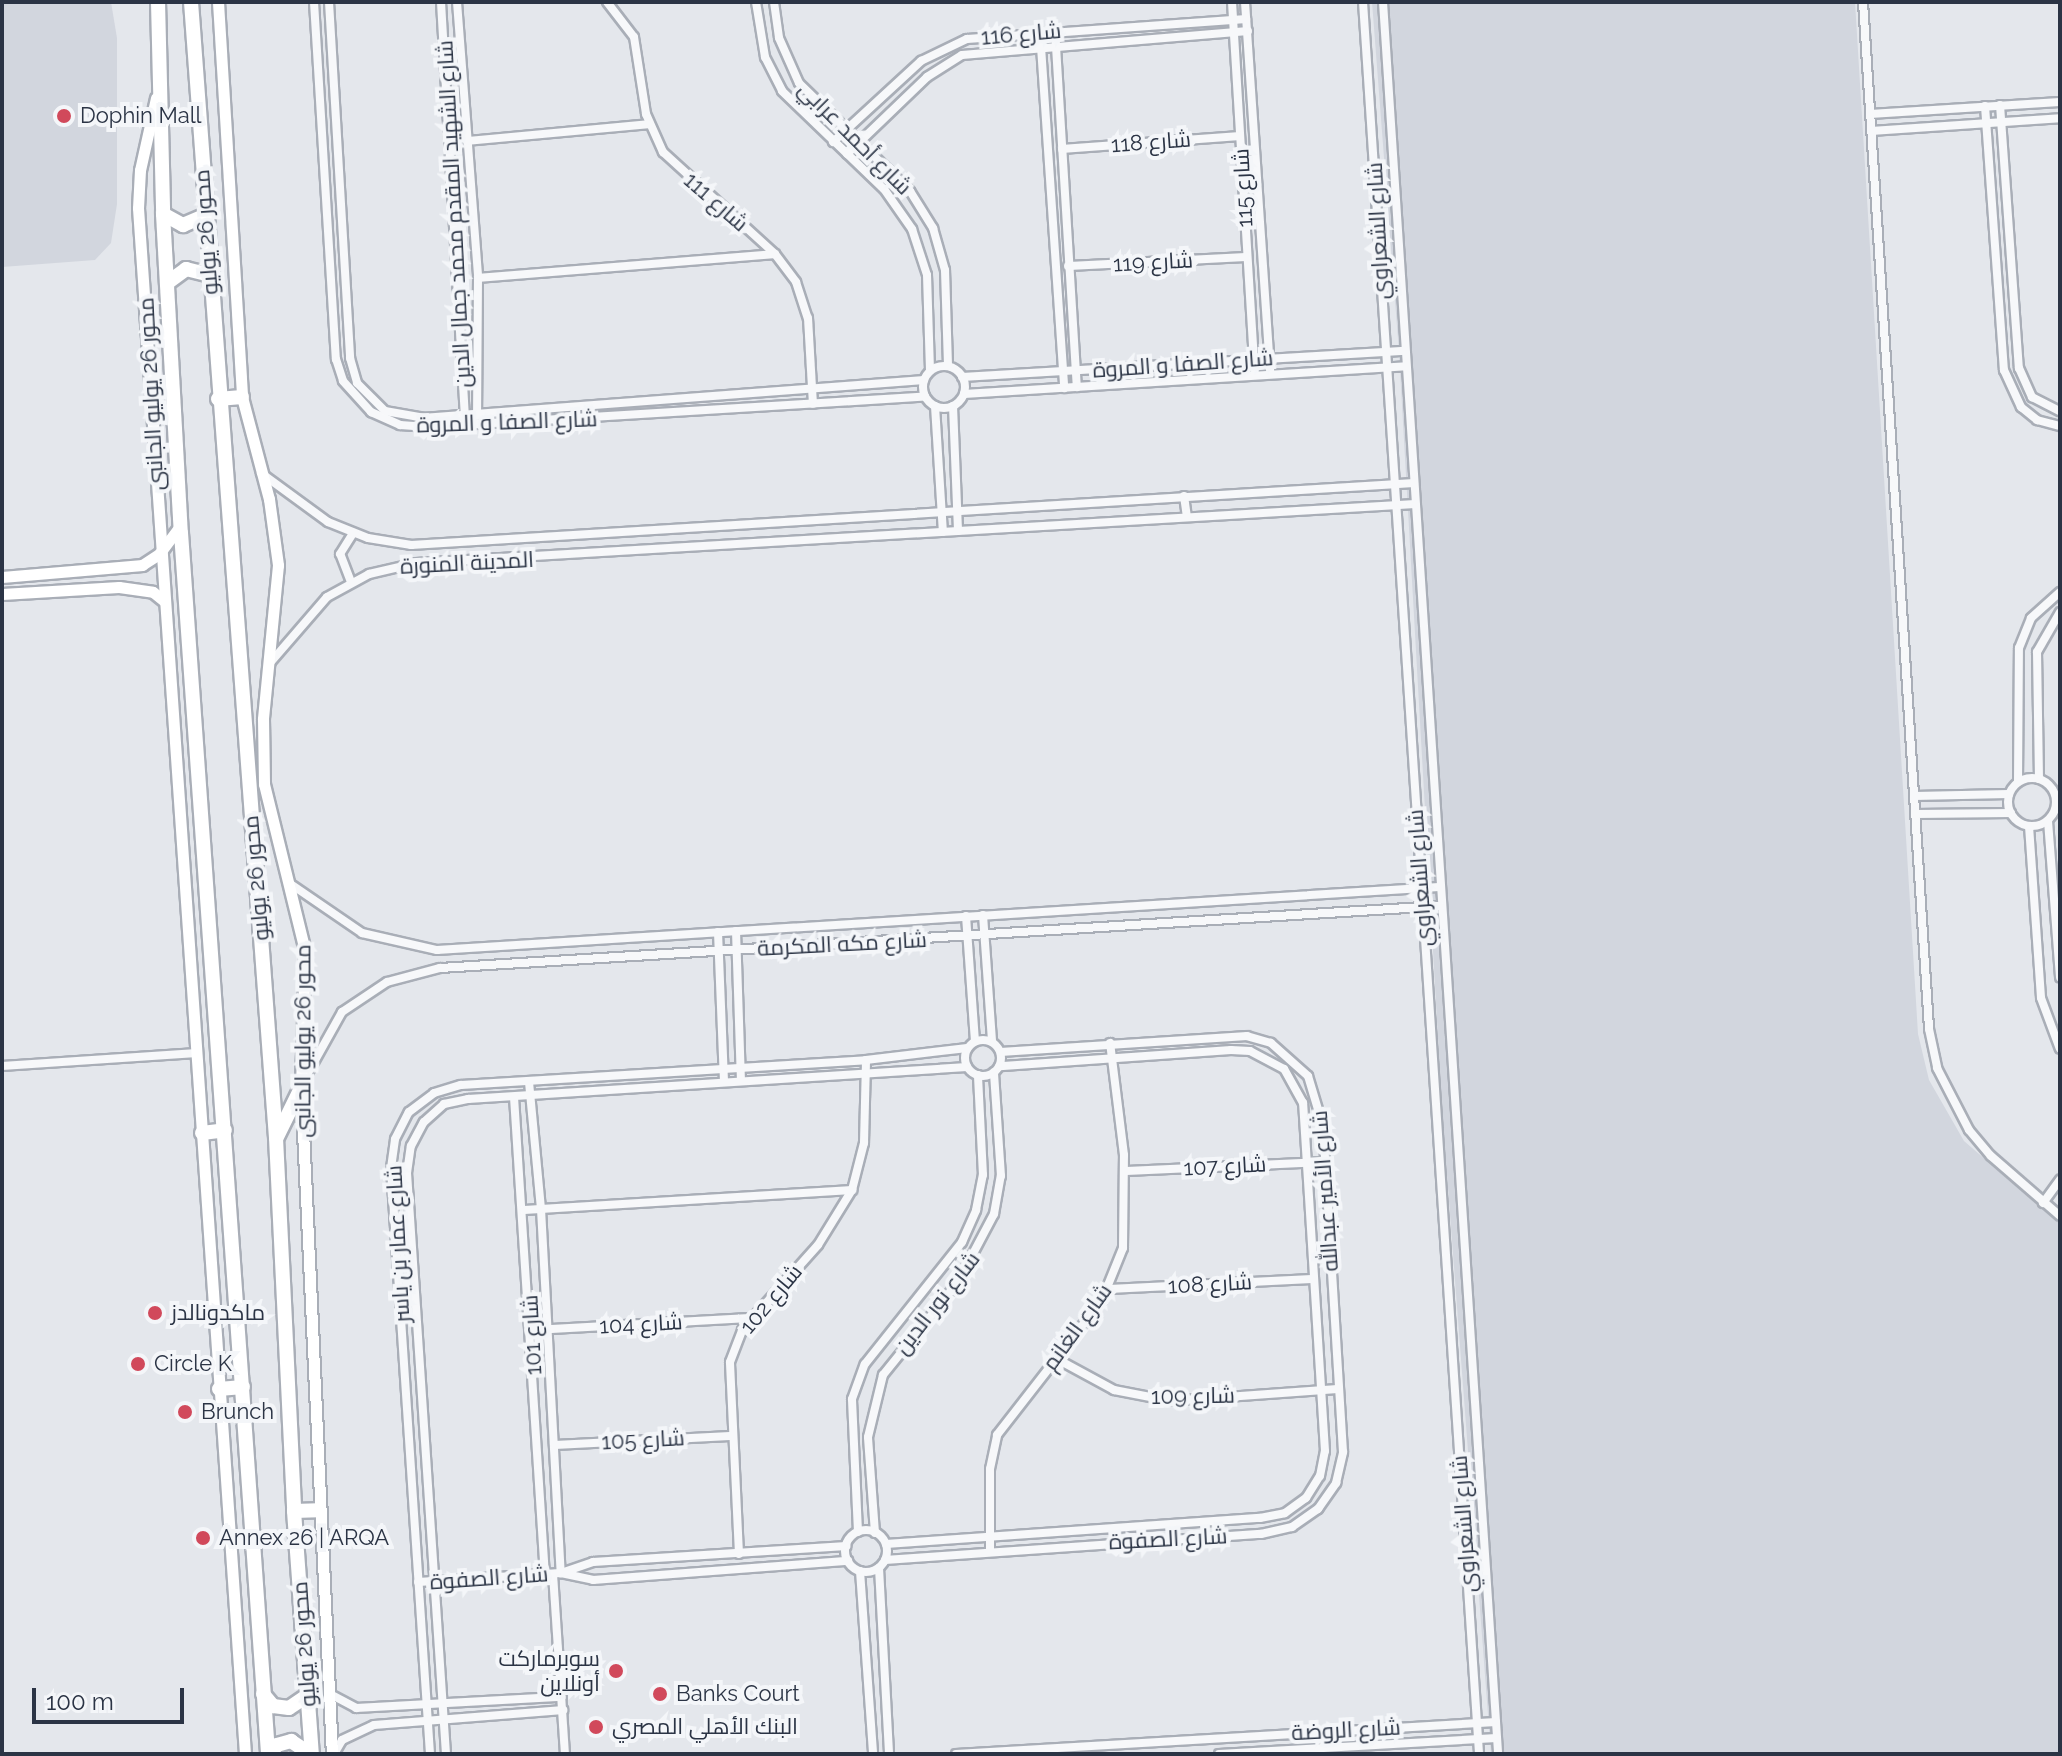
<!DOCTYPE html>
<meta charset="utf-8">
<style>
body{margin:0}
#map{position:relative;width:2062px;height:1756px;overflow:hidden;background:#e4e7ec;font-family:Raleway,Cairo,sans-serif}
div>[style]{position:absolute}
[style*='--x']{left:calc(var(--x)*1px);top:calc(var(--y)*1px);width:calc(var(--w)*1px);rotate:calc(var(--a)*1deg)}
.built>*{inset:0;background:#d2d6de}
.roads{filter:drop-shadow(2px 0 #a9aeb7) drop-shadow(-2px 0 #a9aeb7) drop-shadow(0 2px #a9aeb7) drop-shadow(0 -2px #a9aeb7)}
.street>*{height:8px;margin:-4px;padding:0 4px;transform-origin:4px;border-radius:4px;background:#f7f8fa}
.street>.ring{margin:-4px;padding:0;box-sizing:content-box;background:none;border:8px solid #f7f8fa;border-radius:50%}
.secondary>*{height:11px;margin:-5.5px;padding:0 5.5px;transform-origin:5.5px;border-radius:5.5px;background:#fff}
.highway>*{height:14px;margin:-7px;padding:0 7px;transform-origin:7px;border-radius:7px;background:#fff}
.dots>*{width:22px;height:22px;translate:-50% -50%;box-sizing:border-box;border:4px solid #f4f6f9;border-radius:50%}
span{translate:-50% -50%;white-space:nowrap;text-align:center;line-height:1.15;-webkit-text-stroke:8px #f4f6f9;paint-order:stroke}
.street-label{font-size:22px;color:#2b3445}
.poi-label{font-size:22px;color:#2b3445}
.left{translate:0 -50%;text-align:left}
.right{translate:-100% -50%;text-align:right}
.frame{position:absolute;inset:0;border:4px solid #2b3445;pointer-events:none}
.scale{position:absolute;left:32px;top:1688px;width:152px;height:36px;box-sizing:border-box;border:4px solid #2b3445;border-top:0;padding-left:10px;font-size:24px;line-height:28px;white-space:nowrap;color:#2b3445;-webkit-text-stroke:6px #f4f6f9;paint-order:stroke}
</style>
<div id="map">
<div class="built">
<i style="clip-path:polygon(2px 2px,111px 2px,117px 38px,117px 204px,111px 243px,95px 260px,2px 267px)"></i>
<i style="clip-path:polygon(1372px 2px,1855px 2px,1918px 1034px,1929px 1080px,1964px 1141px,2060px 1224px,2060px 1754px,1491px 1754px,1442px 1109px,1399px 352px)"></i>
</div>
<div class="roads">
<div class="street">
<i style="--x:314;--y:2;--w:358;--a:86.5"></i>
<i style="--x:336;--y:359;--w:23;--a:72"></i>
<i style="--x:343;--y:381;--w:42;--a:47.9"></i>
<i style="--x:371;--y:412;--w:32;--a:24"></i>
<i style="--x:400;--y:425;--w:28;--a:4"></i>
<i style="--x:428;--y:427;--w:498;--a:-3.5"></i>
<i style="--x:329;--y:2;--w:357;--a:86.6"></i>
<i style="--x:350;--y:358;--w:26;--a:74"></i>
<i style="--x:357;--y:383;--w:40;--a:45"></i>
<i style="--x:385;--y:411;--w:39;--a:10"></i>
<i style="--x:423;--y:418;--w:502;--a:-4.34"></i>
<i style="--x:441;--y:2;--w:415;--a:86.7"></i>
<i style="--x:457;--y:2;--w:277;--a:85.6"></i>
<i style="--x:478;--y:278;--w:138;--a:90.4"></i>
<i style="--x:607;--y:2;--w:44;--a:52.4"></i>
<i style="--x:634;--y:37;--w:78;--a:81.1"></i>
<i style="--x:646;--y:114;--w:42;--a:65.9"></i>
<i style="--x:663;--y:152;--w:151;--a:42.3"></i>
<i style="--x:775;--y:254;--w:35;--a:53"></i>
<i style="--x:796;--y:282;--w:38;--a:72"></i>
<i style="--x:808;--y:318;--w:86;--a:86.7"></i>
<i style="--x:756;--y:2;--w:56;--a:80.7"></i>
<i style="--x:765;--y:57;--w:38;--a:63"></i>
<i style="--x:782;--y:91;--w:141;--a:43.9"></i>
<i style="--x:884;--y:189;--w:49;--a:55"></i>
<i style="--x:912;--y:229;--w:48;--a:71.9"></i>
<i style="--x:927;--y:275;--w:95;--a:88.2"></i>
<i style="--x:774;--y:2;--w:36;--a:82"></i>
<i style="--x:779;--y:38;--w:49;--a:66"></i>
<i style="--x:799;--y:83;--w:155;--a:44.2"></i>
<i style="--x:910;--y:191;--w:44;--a:58.1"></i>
<i style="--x:933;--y:228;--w:44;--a:74.1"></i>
<i style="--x:945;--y:270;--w:96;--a:88.2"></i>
<i style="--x:1232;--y:2;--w:372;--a:86.5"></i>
<i style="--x:1245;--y:2;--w:371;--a:86.1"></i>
<i style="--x:1363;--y:2;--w:1756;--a:86.21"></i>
<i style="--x:1383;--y:2;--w:1756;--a:86.24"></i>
<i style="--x:1863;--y:2;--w:1029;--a:86.32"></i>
<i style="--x:1929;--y:1029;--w:40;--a:78"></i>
<i style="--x:1937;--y:1068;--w:70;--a:62.7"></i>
<i style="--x:1969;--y:1130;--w:34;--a:50"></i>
<i style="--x:1991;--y:1156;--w:91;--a:41"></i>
<i style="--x:1055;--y:30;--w:358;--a:86.5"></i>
<i style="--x:1040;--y:32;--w:357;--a:86.1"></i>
<i style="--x:2000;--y:105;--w:264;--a:85.9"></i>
<i style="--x:2019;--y:368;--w:32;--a:66"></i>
<i style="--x:2032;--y:397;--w:31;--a:27"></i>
<i style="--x:1985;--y:106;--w:265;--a:85.9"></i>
<i style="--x:2004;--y:370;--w:41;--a:65.3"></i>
<i style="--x:2021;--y:407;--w:21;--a:39"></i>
<i style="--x:2037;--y:420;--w:24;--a:15"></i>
<i style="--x:1870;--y:114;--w:190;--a:-3.6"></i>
<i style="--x:1871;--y:131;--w:189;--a:-3.9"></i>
<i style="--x:467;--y:141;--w:183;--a:-5.3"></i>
<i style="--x:833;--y:142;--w:120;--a:-42.6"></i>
<i style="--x:921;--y:61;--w:51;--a:-25.6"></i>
<i style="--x:967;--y:39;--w:280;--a:-4.1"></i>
<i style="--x:1062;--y:149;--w:178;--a:-4.2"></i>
<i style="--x:847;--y:154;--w:111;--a:-43.9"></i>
<i style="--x:927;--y:77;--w:41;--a:-32.2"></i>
<i style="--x:962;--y:55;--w:287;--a:-4.8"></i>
<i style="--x:1068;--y:266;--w:179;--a:-2.9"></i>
<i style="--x:478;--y:278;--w:298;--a:-4.6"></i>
<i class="ring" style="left:923px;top:366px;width:34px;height:34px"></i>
<i style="--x:962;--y:377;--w:444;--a:-3.4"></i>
<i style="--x:964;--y:394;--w:443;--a:-3.6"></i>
<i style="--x:935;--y:406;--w:126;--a:86.4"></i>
<i style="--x:953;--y:406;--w:125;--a:87.7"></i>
<i style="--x:261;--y:473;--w:83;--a:36.2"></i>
<i style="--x:328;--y:522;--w:43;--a:21.8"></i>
<i style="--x:368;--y:538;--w:44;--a:9.2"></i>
<i style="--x:411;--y:545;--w:1005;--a:-3.54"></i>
<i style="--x:1184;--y:496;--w:21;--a:82"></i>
<i style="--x:351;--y:582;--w:30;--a:-111"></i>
<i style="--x:340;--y:554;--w:25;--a:-58"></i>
<i style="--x:270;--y:663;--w:87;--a:-49.2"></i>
<i style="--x:327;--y:597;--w:48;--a:-28.7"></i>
<i style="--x:369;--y:574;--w:48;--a:-13.2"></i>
<i style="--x:416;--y:563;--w:1001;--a:-3.38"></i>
<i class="ring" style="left:2008px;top:778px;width:40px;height:40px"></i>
<i style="--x:2039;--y:779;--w:127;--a:-90.9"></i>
<i style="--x:2037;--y:652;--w:46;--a:-60.1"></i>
<i style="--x:2018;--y:782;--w:134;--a:-89.6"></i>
<i style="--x:2019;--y:648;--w:32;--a:-68"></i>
<i style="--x:2031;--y:618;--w:39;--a:-42"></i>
<i style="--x:1914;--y:796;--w:95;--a:-1.2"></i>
<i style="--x:1916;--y:814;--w:95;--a:-0.6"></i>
<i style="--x:2048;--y:821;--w:157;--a:85.6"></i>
<i style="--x:2029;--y:826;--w:172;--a:86"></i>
<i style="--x:2041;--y:998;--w:54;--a:69.6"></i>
<i style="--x:292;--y:885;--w:85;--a:34.4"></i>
<i style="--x:362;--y:933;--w:77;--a:12.8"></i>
<i style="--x:437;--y:950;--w:1004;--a:-3.6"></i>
<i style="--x:983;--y:915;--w:127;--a:85.9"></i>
<i style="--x:966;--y:916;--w:125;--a:85.9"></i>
<i style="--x:736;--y:931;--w:150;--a:88.1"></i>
<i style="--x:718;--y:932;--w:150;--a:87.7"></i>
<i class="ring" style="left:965px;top:1040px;width:28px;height:28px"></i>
<i style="--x:2;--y:1066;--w:195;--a:-3.8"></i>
<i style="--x:304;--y:1080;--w:78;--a:-60.8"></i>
<i style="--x:342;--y:1012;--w:54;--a:-33.7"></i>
<i style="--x:387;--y:982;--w:55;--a:-14.8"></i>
<i style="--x:440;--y:968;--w:1002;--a:-3.55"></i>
<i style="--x:529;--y:1082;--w:128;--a:84.6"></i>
<i style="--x:541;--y:1209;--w:365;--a:86.9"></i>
<i style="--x:514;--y:1097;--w:478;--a:86.3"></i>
<i style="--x:1125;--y:1171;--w:200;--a:-2.6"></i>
<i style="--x:2043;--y:1203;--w:29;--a:-54"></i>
<i style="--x:524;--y:1210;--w:329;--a:-3.5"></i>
<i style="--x:1108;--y:1289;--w:205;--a:-2.8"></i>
<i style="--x:533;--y:1330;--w:217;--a:-3.2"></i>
<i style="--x:1057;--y:1359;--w:65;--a:28.5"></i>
<i style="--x:1114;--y:1390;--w:58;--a:10.9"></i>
<i style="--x:1171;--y:1401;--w:167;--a:-4.1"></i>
<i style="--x:554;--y:1445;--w:177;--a:-2.9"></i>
<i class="ring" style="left:845px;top:1530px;width:34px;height:34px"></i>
<i style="--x:858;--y:1532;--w:133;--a:-92.6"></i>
<i style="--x:852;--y:1399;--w:37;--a:-70"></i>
<i style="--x:865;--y:1364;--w:156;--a:-51.5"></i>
<i style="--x:962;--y:1242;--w:35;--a:-66"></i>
<i style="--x:976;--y:1210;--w:36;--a:-79"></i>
<i style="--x:983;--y:1175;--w:100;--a:-92.9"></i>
<i style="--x:875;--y:1533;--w:96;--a:-94.2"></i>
<i style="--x:868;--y:1437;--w:64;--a:-76.4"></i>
<i style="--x:883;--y:1375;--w:119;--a:-51.1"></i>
<i style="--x:958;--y:1282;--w:77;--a:-62.1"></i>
<i style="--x:994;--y:1214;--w:39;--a:-80"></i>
<i style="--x:1001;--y:1176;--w:104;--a:-93.9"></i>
<i style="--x:886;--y:1544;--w:375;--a:-4"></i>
<i style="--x:1260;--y:1518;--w:25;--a:-11"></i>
<i style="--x:1285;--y:1513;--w:26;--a:-36"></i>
<i style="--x:1306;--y:1498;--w:26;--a:-58"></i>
<i style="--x:1320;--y:1476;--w:25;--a:-79"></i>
<i style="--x:1325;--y:1451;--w:349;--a:-93.6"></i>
<i style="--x:1303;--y:1103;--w:39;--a:-119"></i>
<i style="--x:1284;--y:1069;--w:38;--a:-152"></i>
<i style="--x:1250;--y:1051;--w:19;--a:-177"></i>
<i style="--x:1231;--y:1050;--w:232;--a:176"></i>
<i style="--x:990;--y:1550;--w:81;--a:-90"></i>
<i style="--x:990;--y:1469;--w:35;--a:-78"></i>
<i style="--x:997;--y:1435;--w:171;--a:-52.1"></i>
<i style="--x:1102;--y:1300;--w:56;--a:-68"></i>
<i style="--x:1123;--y:1248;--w:93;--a:-89.4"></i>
<i style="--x:1124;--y:1155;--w:113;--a:-97.1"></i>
<i style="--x:739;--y:1554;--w:192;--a:-92.7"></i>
<i style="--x:730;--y:1362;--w:34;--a:-69"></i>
<i style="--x:742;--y:1330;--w:114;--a:-48.2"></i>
<i style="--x:818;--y:1245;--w:65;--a:-58.3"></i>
<i style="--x:852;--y:1190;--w:49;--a:-75.7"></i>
<i style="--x:864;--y:1143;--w:83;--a:-88.6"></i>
<i style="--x:885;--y:1560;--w:377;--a:-4"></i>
<i style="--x:1261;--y:1534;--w:32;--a:-13"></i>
<i style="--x:1292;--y:1527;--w:32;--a:-35"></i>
<i style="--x:1318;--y:1509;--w:32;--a:-55"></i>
<i style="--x:1336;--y:1483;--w:32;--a:-77"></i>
<i style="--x:1343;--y:1452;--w:327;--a:-93.5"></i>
<i style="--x:1323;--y:1126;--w:52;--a:-106.7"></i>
<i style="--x:1308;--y:1076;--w:50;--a:-138.3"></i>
<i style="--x:1271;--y:1043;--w:25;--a:-164"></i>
<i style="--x:1247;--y:1036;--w:247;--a:176.3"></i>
<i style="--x:879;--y:1568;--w:186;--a:86.9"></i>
<i style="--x:860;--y:1571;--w:183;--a:85.9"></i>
<i style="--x:561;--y:1573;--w:33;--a:12"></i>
<i style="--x:593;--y:1580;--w:256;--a:-4.3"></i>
<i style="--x:553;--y:1574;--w:180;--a:86.2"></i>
<i style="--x:418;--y:1582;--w:143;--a:-3.6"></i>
<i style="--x:561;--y:1573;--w:34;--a:-19"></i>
<i style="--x:593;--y:1562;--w:254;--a:-3.6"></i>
<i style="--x:330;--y:1694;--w:30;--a:28"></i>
<i style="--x:356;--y:1708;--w:206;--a:-3.1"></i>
<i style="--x:334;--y:1754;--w:16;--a:-60"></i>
<i style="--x:342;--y:1740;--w:35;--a:-25"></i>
<i style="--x:374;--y:1725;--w:190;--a:-4.5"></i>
<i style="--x:430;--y:1754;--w:587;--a:-93.81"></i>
<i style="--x:391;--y:1168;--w:29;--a:-82"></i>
<i style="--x:395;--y:1139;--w:30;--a:-63"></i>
<i style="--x:409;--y:1112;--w:31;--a:-37"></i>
<i style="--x:434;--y:1093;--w:28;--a:-17"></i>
<i style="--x:461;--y:1085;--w:406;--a:-3.5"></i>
<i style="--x:866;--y:1060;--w:102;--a:-6.8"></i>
<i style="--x:446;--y:1754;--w:582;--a:-93.84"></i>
<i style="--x:407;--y:1173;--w:27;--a:-82"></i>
<i style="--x:411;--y:1146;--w:27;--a:-62"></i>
<i style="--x:424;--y:1122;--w:27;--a:-42"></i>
<i style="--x:444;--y:1104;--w:25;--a:-12"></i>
<i style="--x:468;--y:1099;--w:500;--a:-3.67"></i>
<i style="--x:956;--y:1754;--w:541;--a:-3.39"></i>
<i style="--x:1219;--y:1754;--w:278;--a:-3.3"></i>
</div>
<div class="secondary">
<i style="--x:218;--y:2;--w:396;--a:86.5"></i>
<i style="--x:242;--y:397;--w:106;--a:75.2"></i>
<i style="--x:269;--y:499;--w:67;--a:82.2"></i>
<i style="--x:278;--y:565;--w:155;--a:95.6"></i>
<i style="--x:263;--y:719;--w:65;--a:89.1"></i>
<i style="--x:264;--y:784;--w:172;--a:76.2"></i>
<i style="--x:305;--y:951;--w:137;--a:91.7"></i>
<i style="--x:301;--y:1088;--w:667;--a:87.34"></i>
<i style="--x:156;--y:98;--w:74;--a:102.5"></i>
<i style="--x:140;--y:170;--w:38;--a:93"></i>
<i style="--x:138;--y:208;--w:1550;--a:86.04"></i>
<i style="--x:2;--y:577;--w:141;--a:-4.9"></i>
<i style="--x:142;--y:565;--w:20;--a:-33"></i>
<i style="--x:159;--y:554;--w:36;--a:-53"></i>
<i style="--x:2;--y:594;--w:117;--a:-3.4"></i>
<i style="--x:119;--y:587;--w:34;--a:8"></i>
<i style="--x:153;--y:592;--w:14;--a:39"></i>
</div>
<div class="highway">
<i style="--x:158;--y:2;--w:212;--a:88.6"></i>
<i style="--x:163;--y:214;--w:320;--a:86.8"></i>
<i style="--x:181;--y:533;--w:1224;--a:85.92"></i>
<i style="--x:191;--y:2;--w:1139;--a:85.72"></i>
<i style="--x:276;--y:1138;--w:373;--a:87.2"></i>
<i style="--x:294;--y:1511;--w:244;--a:85.8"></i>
<i style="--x:163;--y:214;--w:23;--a:29"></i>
<i style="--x:183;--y:225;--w:23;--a:-23"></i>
<i style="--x:167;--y:283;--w:24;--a:-36"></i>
<i style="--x:186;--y:269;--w:25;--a:14"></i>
<i style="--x:218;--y:399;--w:24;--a:-5"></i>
<i style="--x:202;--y:1133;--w:23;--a:-7"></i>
<i style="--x:277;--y:1137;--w:55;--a:-63.9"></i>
<i style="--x:219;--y:1389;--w:24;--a:-5"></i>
<i style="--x:294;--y:1511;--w:24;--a:-2"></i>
<i style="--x:263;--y:1694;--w:16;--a:50"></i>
<i style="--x:273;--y:1706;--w:16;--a:7"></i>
<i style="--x:289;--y:1708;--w:23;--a:-34"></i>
<i style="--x:269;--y:1754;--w:12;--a:-48"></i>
<i style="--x:277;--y:1745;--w:15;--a:-16"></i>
<i style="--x:291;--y:1741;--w:23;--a:34"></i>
</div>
</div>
<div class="dots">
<i style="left:64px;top:116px;background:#d1495b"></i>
<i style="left:155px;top:1313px;background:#d1495b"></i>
<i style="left:138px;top:1364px;background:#d1495b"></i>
<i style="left:185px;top:1412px;background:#d1495b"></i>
<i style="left:203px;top:1538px;background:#d1495b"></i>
<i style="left:616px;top:1671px;background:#d1495b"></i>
<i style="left:660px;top:1694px;background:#d1495b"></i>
<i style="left:596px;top:1727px;background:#d1495b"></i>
</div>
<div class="street-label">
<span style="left:1021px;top:34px;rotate:-5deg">شارع 116</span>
<span style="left:855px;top:138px;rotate:45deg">شارع أحمد عرابي</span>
<span style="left:1151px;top:142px;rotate:-4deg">شارع 118</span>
<span style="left:1243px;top:188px;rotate:-93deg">شارع 115</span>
<span style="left:716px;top:202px;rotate:41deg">شارع 111</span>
<span style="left:454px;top:214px;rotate:-93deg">شارع الشهيد المقدم محمد جمال الدين</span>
<span style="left:1378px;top:231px;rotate:-93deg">شارع الشعراوي</span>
<span style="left:206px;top:232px;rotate:-94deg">محور 26 يوليو</span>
<span style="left:1153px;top:262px;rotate:-3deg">شارع 119</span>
<span style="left:1183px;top:364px;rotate:-4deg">شارع الصفا و المروة</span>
<span style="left:151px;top:394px;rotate:-93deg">محور 26 يوليو الجانبى</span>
<span style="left:507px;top:422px;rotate:-2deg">شارع الصفا و المروة</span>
<span style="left:467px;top:563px;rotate:-3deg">المدينة المنورة</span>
<span style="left:256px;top:878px;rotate:-95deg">محور 26 يوليو</span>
<span style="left:1420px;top:878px;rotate:-94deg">شارع الشعراوي</span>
<span style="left:842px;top:944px;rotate:-3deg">شارع مكه المكرمة</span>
<span style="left:303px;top:1041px;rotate:-90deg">محور 26 يوليو الجانبى</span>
<span style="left:1225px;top:1166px;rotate:-3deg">شارع 107</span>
<span style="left:1325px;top:1191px;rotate:-94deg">شارع الأمير عبدالله</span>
<span style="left:398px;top:1244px;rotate:-93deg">شارع عمار بن ياسر</span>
<span style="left:1210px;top:1284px;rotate:-3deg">شارع 108</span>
<span style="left:771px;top:1299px;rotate:-50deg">شارع 102</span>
<span style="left:937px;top:1303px;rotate:-52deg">شارع نور الدين</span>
<span style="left:641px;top:1324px;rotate:-3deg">شارع 104</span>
<span style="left:1077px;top:1327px;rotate:-54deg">شارع الغانم</span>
<span style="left:532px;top:1335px;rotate:-93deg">شارع 101</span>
<span style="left:1193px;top:1396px;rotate:-1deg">شارع 109</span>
<span style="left:643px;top:1440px;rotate:-3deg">شارع 105</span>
<span style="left:1464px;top:1524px;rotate:-94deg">شارع الشعراوي</span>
<span style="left:1168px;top:1539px;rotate:-3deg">شارع الصفوة</span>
<span style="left:489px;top:1578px;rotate:-4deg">شارع الصفوة</span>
<span style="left:304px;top:1644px;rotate:-94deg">محور 26 يوليو</span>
<span style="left:1346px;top:1730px;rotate:-3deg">شارع الروضة</span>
</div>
<div class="poi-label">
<span class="left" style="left:80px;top:116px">Dophin Mall</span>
<span class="left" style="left:171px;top:1313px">ماكدونالدز</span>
<span class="left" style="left:154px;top:1364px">Circle K</span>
<span class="left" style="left:201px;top:1412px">Brunch</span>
<span class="left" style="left:219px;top:1538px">Annex 26 | ARQA</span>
<span class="right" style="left:600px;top:1671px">سوبرماركت<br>أونلاين</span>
<span class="left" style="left:676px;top:1694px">Banks Court</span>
<span class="left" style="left:612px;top:1727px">البنك الأهلي المصري</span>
</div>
<div class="frame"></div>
<div class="scale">100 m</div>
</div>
